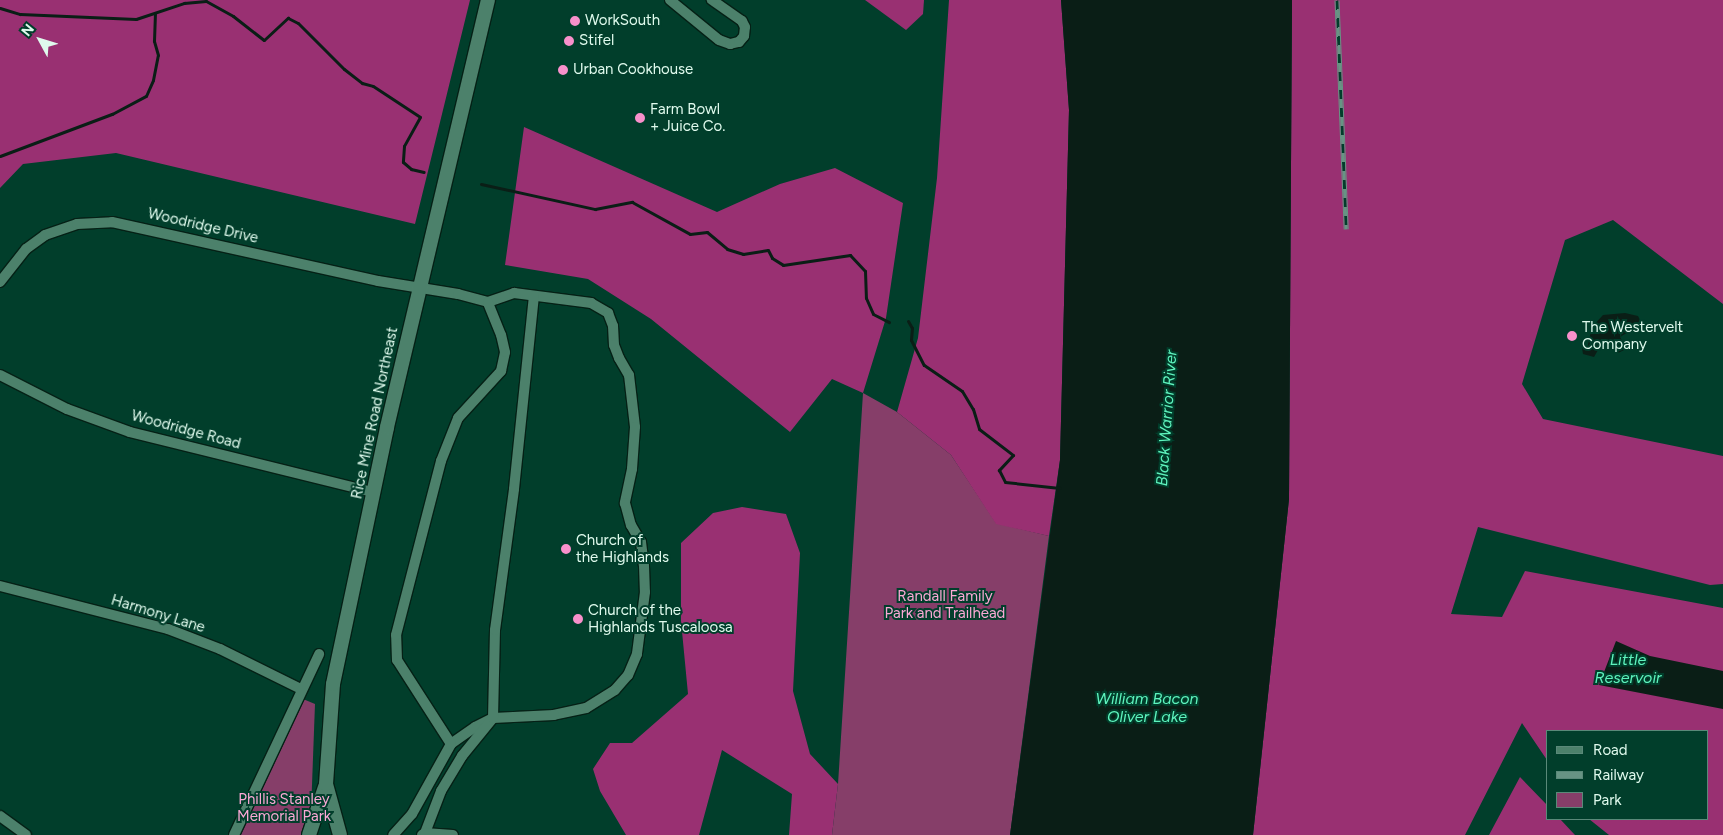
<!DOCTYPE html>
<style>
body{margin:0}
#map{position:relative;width:1723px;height:835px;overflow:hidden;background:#013e2b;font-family:Figtree,sans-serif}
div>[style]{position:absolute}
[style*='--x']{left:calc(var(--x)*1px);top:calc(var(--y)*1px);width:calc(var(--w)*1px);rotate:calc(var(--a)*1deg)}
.green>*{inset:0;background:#863e69}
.forest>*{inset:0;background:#993072}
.water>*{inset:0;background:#0a1e16}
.stream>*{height:3px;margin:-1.5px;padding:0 1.5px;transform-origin:1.5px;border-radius:1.5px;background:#0a1e16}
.roads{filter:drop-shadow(1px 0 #052116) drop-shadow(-1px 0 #052116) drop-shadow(0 1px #052116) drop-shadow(0 -1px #052116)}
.minor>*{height:10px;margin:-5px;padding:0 5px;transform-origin:5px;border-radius:5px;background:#4c816b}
.secondary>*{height:14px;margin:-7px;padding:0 7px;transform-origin:7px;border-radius:7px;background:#4c816b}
.rail>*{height:5px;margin-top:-2.5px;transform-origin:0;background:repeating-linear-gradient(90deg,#013e2b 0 9px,#679484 0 18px);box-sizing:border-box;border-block:1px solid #679484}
.dots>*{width:14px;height:14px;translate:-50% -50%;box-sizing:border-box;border:2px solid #013e2b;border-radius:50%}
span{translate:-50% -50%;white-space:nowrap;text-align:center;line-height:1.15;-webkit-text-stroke:4px #013e2b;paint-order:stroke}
.poi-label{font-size:15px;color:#dffaed}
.left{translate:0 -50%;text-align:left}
.street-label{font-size:15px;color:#dffaed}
.park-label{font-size:15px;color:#faa8d5}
.water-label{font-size:16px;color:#5ef3bd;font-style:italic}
.legend{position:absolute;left:1546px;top:730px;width:162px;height:90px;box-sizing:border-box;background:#013e2b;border:1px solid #5a8979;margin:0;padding:6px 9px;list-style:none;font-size:15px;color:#dffaed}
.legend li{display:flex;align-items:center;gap:10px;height:25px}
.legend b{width:25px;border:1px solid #5a8979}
.north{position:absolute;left:15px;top:15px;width:50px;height:50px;-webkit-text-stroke:4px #013e2b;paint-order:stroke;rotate:309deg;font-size:14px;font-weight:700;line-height:20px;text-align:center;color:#dffaed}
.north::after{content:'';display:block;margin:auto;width:18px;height:22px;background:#dffaed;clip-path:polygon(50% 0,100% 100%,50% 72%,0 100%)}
</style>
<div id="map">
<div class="green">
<i style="clip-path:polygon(863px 393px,897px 412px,951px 455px,996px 523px,1049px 536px,1010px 835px,832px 835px,838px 784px)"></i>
<i style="clip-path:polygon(303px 699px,315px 704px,311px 812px,304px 835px,240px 835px)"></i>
</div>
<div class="forest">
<i style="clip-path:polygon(0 0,470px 0,415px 224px,116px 153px,23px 164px,0 188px)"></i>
<i style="clip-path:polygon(865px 0,924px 0,923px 14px,906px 30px)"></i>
<i style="clip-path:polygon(949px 0,1061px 0,1069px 110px,1060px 460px,1049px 536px,996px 524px,951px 455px,897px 412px,918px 338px,937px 178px)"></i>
<i style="clip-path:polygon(1292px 0,1723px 0,1723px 304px,1613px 220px,1565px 240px,1522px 384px,1543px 419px,1723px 456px,1723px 584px,1710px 585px,1478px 527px,1451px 614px,1502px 617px,1525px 571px,1723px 608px,1723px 835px,1609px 835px,1589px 819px,1707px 819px,1707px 731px,1547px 731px,1547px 760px,1522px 723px,1465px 835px,1253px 835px,1289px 499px)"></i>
<i style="clip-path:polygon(524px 127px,717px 212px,780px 184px,835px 168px,903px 203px,886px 318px,863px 393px,832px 379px,790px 432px,651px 319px,588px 279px,505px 265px)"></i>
<i style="clip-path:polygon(742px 507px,786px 514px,800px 553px,793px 691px,810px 754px,838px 784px,832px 835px,789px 835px,792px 794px,722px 750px,699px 835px,626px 835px,600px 791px,593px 769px,610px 743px,632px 743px,688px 694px,681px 621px,681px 543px,713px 513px)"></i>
<i style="clip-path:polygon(1520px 777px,1547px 805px,1547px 819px,1560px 819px,1575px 835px,1489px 835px)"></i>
</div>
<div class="water">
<i style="clip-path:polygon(1061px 0,1292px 0,1289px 499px,1253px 835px,1010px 835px,1060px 460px,1069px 110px)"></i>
<i style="clip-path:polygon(1625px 313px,1638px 316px,1640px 320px,1635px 328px,1620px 337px,1626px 348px,1624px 350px,1618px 353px,1608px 345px,1602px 343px,1594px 357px,1583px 354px,1582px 348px,1587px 349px,1592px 327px,1603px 315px)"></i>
<i style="clip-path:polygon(1616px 641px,1650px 656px,1723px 671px,1723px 709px,1599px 685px)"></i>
</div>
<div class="stream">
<i style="--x:0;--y:8;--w:21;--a:17"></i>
<i style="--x:20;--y:14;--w:116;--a:2.5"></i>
<i style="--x:136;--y:19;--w:51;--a:-18.4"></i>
<i style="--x:184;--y:3;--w:22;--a:-5"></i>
<i style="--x:206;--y:1;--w:31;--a:29"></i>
<i style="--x:233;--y:16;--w:39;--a:38"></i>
<i style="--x:264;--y:40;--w:33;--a:-43"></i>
<i style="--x:288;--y:18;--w:11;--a:27"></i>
<i style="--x:298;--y:23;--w:65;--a:45"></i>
<i style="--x:344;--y:69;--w:23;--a:38"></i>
<i style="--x:362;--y:83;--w:11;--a:15"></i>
<i style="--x:373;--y:86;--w:56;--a:33.4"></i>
<i style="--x:420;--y:117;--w:33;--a:119"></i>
<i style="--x:404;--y:146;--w:16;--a:94"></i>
<i style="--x:403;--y:162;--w:11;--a:41"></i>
<i style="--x:411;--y:169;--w:13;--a:13"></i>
<i style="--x:0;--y:156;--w:120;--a:-20.6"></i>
<i style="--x:112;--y:114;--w:38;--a:-28"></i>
<i style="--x:146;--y:96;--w:17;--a:-66"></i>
<i style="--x:153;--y:80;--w:25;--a:-79"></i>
<i style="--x:158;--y:55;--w:15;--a:-106"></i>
<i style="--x:154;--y:41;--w:27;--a:-88"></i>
<i style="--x:481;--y:184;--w:117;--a:12.4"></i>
<i style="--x:595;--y:209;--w:38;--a:-11"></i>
<i style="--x:632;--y:202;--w:66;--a:28.9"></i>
<i style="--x:690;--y:234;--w:17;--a:-7"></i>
<i style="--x:707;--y:232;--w:26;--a:40"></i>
<i style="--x:727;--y:249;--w:17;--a:17"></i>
<i style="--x:743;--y:254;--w:25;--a:-9"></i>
<i style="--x:768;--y:250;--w:9;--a:63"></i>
<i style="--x:772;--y:258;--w:13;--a:32"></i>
<i style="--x:783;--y:265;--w:68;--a:-8.5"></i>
<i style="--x:850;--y:255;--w:22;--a:47"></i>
<i style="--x:865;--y:271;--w:27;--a:88"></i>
<i style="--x:866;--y:298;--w:17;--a:66"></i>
<i style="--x:873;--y:314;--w:18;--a:27"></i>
<i style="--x:908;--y:321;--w:8;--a:60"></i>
<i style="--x:912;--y:328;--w:12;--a:95"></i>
<i style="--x:911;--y:340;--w:28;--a:63"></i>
<i style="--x:924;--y:365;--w:46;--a:34.4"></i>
<i style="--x:962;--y:391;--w:21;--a:59"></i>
<i style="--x:973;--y:409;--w:21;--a:73"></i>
<i style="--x:979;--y:429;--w:43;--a:37.4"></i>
<i style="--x:1013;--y:455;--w:21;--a:133"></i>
<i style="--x:999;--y:470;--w:13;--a:63"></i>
<i style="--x:1005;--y:482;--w:55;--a:6.2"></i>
</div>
<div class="roads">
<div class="minor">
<i style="--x:670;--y:0;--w:63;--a:39.2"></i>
<i style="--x:719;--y:40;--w:12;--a:20"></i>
<i style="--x:730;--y:44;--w:9;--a:-13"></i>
<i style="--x:739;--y:42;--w:8;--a:-50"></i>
<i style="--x:744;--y:36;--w:9;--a:-84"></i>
<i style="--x:745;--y:27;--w:7;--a:-117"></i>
<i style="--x:742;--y:21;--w:37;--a:-145"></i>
<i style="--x:0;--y:282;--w:42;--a:-51.8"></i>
<i style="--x:26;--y:249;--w:24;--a:-36"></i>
<i style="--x:45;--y:235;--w:34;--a:-19"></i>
<i style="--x:77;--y:224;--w:35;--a:-3"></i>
<i style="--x:112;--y:222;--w:272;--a:12.5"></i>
<i style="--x:378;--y:281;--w:81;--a:9.2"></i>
<i style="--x:458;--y:294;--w:31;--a:15"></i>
<i style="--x:488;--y:302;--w:28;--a:-19"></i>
<i style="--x:514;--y:293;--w:78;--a:7.4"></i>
<i style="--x:591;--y:303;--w:20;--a:30"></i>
<i style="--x:608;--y:313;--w:14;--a:69"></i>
<i style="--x:613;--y:326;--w:19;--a:87"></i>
<i style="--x:614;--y:345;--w:14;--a:69"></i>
<i style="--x:619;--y:358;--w:20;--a:60"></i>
<i style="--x:629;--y:375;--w:52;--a:83.4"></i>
<i style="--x:635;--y:427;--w:42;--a:94.1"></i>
<i style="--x:632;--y:469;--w:35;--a:102"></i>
<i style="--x:625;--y:503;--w:23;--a:75"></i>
<i style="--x:631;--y:525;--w:20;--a:60"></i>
<i style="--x:641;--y:542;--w:24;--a:83"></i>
<i style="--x:644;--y:566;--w:26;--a:88"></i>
<i style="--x:645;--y:592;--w:63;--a:97.4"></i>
<i style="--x:637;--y:654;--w:23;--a:113"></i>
<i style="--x:628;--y:675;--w:20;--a:131"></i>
<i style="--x:615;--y:690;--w:34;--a:148"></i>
<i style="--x:586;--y:708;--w:33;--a:168"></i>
<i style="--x:554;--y:715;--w:61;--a:177.2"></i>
<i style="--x:493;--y:718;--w:20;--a:153"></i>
<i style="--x:475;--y:727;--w:29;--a:145"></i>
<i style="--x:451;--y:744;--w:80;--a:119.1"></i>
<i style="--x:412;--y:814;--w:28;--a:132"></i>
<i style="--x:0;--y:375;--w:75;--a:26.9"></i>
<i style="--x:67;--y:409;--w:67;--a:20.1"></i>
<i style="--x:130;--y:432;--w:250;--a:13.9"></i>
<i style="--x:0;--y:586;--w:173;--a:14.4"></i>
<i style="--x:168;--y:629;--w:56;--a:21"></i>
<i style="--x:220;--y:649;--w:90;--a:26.3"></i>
<i style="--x:451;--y:744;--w:100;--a:-122.7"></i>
<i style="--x:397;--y:660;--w:25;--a:-92"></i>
<i style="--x:396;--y:635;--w:180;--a:-75.5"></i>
<i style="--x:441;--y:461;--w:46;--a:-68.4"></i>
<i style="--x:458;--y:418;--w:64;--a:-47.5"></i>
<i style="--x:501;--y:371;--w:19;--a:-78"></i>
<i style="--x:505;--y:352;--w:17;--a:-103"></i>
<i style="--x:501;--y:335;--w:35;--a:-112"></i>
<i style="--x:0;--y:816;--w:32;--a:36"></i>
<i style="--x:425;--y:833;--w:45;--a:-69.1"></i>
<i style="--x:441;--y:791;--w:41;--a:-59"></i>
<i style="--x:462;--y:756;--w:49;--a:-50.8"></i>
<i style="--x:493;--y:718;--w:88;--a:-88.7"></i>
<i style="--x:495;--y:630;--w:142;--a:-82.3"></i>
<i style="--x:514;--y:489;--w:194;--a:-84.1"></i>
<i style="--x:234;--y:835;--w:200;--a:-64.8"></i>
<i style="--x:422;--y:835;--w:4;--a:-34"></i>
<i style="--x:425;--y:833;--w:28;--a:4"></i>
</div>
<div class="secondary">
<i style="--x:309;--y:835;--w:51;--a:-71.6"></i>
<i style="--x:340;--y:835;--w:53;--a:-105.4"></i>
<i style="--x:326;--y:784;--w:100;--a:-86"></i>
<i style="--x:333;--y:684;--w:263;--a:-78.1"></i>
<i style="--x:387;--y:427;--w:439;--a:-76.7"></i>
</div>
</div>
<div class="rail">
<i style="--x:1337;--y:0;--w:229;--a:87.7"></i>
</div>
<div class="dots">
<i style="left:575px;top:21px;background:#f890cb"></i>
<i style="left:569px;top:41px;background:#f890cb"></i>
<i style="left:563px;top:70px;background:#f890cb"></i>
<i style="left:640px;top:118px;background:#f890cb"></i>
<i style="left:1572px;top:336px;background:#f890cb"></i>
<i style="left:566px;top:549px;background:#f890cb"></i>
<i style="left:578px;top:619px;background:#f890cb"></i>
</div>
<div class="poi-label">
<span class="left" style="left:585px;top:21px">WorkSouth</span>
<span class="left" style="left:579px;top:41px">Stifel</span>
<span class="left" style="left:573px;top:70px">Urban Cookhouse</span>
<span class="left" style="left:650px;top:118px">Farm Bowl<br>+ Juice Co.</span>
<span class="left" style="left:1582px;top:336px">The Westervelt<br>Company</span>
<span class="left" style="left:576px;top:549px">Church of<br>the Highlands</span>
<span class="left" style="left:588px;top:619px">Church of the<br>Highlands Tuscaloosa</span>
</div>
<div class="street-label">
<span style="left:203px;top:226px;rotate:13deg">Woodridge Drive</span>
<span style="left:375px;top:413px;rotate:-78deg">Rice Mine Road Northeast</span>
<span style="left:186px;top:430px;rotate:15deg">Woodridge Road</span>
<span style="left:158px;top:614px;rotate:17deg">Harmony Lane</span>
</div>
<div class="park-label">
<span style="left:945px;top:605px">Randall Family<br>Park and Trailhead</span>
<span style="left:284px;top:808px">Phillis Stanley<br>Memorial Park</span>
</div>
<div class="water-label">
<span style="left:1167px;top:418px;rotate:-86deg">Black Warrior River</span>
<span style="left:1628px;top:669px">Little<br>Reservoir</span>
<span style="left:1147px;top:708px">William Bacon<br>Oliver Lake</span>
</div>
<ul class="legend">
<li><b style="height:6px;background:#4c816b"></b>Road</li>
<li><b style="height:6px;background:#679484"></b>Railway</li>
<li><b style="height:14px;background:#863e69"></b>Park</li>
</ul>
<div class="north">N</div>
</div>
